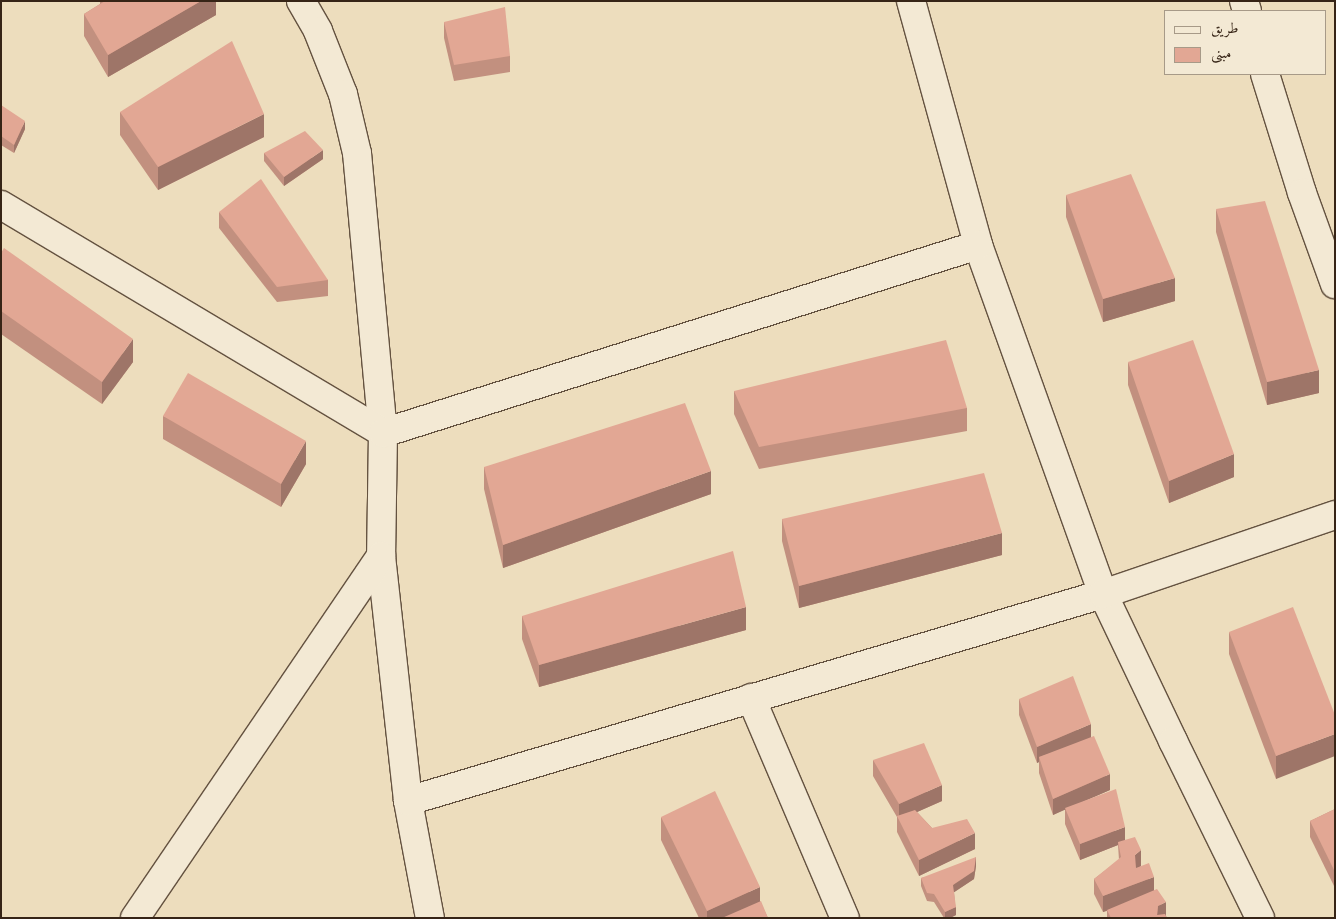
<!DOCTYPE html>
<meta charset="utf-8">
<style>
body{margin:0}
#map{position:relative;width:1336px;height:919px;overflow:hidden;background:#edddbd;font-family:"Libre Bodoni",Amiri,serif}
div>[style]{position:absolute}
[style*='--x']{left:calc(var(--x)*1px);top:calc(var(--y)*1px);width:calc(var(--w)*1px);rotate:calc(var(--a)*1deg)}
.roads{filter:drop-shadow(1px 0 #645240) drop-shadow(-1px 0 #645240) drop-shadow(0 1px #645240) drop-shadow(0 -1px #645240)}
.minor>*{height:28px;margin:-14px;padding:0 14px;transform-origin:14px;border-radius:14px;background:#f3e9d4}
.wall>*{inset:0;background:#c2907f}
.shaded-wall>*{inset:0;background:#9e7568}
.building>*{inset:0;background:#e2a794}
span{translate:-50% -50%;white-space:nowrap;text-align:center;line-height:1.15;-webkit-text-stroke:4px #f3e9d4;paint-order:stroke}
.frame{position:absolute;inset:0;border:2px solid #362416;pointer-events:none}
.legend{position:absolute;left:1164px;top:10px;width:162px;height:65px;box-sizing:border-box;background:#f3e9d4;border:1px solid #a79a88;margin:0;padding:6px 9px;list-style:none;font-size:15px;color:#362416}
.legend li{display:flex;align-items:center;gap:10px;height:25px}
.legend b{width:25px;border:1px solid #a79a88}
</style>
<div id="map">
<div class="roads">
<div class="minor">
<i style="--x:301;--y:1;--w:34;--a:60"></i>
<i style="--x:318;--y:31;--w:68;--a:68.4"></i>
<i style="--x:343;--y:94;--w:61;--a:76.7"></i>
<i style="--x:357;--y:153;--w:281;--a:84.7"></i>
<i style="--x:383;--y:433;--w:123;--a:90.9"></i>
<i style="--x:381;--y:556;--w:246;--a:83.7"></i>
<i style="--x:408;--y:801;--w:119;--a:79.4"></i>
<i style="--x:911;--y:1;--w:253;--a:74.6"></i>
<i style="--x:978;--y:245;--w:371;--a:70.3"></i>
<i style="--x:1103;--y:594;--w:163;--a:64.5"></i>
<i style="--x:1173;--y:741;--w:197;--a:63.8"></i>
<i style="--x:1244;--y:1;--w:10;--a:73"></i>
<i style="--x:1265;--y:74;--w:125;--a:72.7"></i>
<i style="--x:1302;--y:193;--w:97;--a:70.1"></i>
<i style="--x:1;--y:205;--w:445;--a:30.8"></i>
<i style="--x:383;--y:433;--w:624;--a:-17.53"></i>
<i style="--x:751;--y:698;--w:239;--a:66.9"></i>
<i style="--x:408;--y:801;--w:725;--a:-16.59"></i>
<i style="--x:1103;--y:594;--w:245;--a:-18.8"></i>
<i style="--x:135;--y:918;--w:438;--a:-55.8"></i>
</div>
</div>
<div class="wall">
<i style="clip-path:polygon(100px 1px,216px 1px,216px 15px,108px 77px,84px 36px,84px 14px,100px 4px)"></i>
<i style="clip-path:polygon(444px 22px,510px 56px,510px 72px,454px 81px,444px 38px)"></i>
<i style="clip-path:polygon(1px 105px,25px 129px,14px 153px,1px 145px)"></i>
<i style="clip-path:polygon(120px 112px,264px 137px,158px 190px,120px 135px)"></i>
<i style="clip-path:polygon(264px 153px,323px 159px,284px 186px,264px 161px)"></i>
<i style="clip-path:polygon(1066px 195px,1175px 301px,1103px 322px,1066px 217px)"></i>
<i style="clip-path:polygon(1216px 209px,1319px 393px,1267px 405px,1216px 232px)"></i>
<i style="clip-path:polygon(219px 212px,328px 280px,328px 296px,277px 302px,219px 228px)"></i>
<i style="clip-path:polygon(1px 253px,133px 362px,102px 404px,1px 334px)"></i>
<i style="clip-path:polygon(1128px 362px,1234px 477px,1169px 503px,1128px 385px)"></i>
<i style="clip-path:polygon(734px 391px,967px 408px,967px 431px,759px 469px,734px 414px)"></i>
<i style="clip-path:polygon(163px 416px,306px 464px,281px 507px,163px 439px)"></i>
<i style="clip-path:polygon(484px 467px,711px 494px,503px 568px,484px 489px)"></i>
<i style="clip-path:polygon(782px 519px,1002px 555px,799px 608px,782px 541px)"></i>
<i style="clip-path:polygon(522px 616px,746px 630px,539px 687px,522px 639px)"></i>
<i style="clip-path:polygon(1229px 632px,1335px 715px,1276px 779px,1229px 654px)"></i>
<i style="clip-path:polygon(1019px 699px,1091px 737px,1110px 790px,1082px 802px,1125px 840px,1154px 890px,1167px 918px,1107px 918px,1107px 911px,1103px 912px,1094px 894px,1094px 879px,1119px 860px,1118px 845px,1080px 860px,1065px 824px,1065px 809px,1053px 815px,1039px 773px,1039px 762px,1037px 763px,1019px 715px)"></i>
<i style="clip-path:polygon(873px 760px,942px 801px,917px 812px,932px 828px,975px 849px,919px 876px,897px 832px,897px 817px,873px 776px)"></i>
<i style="clip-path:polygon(1335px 809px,1335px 888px,1310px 837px,1310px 821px)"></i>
<i style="clip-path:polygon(661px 817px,760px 901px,768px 918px,699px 918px,661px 840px)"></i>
<i style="clip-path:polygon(976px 866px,974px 879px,954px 892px,956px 915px,950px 918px,944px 918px,934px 902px,927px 901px,921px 886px,921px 878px)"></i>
</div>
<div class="shaded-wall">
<i style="clip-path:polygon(201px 1px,216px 1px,216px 15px,108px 77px,108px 55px)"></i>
<i style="clip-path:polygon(264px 114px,264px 137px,158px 190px,158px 167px)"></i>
<i style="clip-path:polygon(25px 121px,25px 129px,14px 153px,14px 145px)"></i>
<i style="clip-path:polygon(323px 150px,323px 159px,284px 186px,284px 177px)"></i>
<i style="clip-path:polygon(1175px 278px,1175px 301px,1103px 322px,1103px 299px)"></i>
<i style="clip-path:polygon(133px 339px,133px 362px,102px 404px,102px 382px)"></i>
<i style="clip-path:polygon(1319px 370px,1319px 393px,1267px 405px,1267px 382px)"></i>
<i style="clip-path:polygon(306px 441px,306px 464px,281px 507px,281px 484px)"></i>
<i style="clip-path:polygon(1234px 454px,1234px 477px,1169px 503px,1169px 481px)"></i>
<i style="clip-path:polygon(711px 471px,711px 494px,503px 568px,503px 545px)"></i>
<i style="clip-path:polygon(1002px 533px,1002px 555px,799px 608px,799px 586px)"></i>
<i style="clip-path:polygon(746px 607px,746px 630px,539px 687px,539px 665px)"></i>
<i style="clip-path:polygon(1091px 724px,1091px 740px,1039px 757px,1039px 762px,1037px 763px,1037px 747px)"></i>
<i style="clip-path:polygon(1335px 734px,1335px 756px,1276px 779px,1276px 756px)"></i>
<i style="clip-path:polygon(1110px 774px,1110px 790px,1053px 815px,1053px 799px)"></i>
<i style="clip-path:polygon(942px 785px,942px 801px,899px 820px,899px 804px)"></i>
<i style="clip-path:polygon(1125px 827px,1125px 843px,1118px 842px,1118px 845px,1080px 860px,1080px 844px)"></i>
<i style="clip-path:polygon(975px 833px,975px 849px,919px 876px,919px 860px)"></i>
<i style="clip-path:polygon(1141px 850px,1141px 866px,1135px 871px,1135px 855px)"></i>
<i style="clip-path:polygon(976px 857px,976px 866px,974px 879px,953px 893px,953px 885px)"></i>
<i style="clip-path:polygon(1154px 877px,1154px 893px,1103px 912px,1103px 896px)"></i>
<i style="clip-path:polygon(760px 887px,760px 910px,742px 918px,707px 918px,707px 911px)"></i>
<i style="clip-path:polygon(1166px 902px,1166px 918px,1157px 918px,1158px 906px)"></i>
<i style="clip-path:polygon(956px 907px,956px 915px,950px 918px,945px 918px,945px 912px)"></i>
</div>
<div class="building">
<i style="clip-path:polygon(105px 1px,201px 1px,108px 55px,84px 14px)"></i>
<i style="clip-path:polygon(505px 7px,510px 56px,454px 65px,444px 22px)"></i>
<i style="clip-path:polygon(232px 41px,264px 114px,158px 167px,120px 112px)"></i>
<i style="clip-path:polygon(1px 105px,25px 121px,14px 145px,1px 136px)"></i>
<i style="clip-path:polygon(305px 131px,323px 150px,284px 177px,264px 153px)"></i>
<i style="clip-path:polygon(1131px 174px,1175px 278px,1103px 299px,1066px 195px)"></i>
<i style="clip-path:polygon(261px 179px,328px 280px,277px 287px,219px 212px)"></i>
<i style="clip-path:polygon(1265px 201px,1319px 370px,1267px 382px,1216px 209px)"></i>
<i style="clip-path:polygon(4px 248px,133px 339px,102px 382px,1px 311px,1px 253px)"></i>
<i style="clip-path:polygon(946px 340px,967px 408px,759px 447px,734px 391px)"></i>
<i style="clip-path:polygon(1193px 340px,1234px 454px,1169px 481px,1128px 362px)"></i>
<i style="clip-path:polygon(188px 373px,306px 441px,281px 484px,163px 416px)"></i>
<i style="clip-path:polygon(685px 403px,711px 471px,503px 545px,484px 467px)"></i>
<i style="clip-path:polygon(984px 473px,1002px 533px,799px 586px,782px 519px)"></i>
<i style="clip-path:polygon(733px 551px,746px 607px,539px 665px,522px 616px)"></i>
<i style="clip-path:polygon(1293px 607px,1335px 715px,1335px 734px,1276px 756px,1229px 632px)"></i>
<i style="clip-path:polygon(1073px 676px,1091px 724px,1037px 747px,1019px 699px)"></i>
<i style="clip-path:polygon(1094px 736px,1110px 774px,1053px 799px,1039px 757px)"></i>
<i style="clip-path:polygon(924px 743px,942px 785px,899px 804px,873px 760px)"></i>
<i style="clip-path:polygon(1116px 789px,1125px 827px,1080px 844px,1065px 808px)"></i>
<i style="clip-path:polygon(715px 791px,760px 887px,707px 911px,661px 817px)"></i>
<i style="clip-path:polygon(1335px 809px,1335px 872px,1310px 821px)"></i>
<i style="clip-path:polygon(915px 810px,932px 828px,967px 819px,975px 833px,919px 860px,897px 816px)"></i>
<i style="clip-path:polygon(1135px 837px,1141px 850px,1135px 855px,1136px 868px,1149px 863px,1154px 877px,1103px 896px,1094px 879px,1121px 857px,1118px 842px)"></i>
<i style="clip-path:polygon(976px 857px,974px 871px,953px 885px,956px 907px,945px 912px,934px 894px,927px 893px,921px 878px)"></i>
<i style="clip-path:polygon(1157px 889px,1166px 902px,1158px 906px,1157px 915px,1165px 914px,1167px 918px,1111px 918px,1107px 910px)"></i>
<i style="clip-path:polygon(761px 901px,768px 918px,722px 918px)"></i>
</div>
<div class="frame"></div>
<ul class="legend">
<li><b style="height:6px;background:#f3e9d4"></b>طريق</li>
<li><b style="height:14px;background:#e2a794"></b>مبنى</li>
</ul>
</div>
